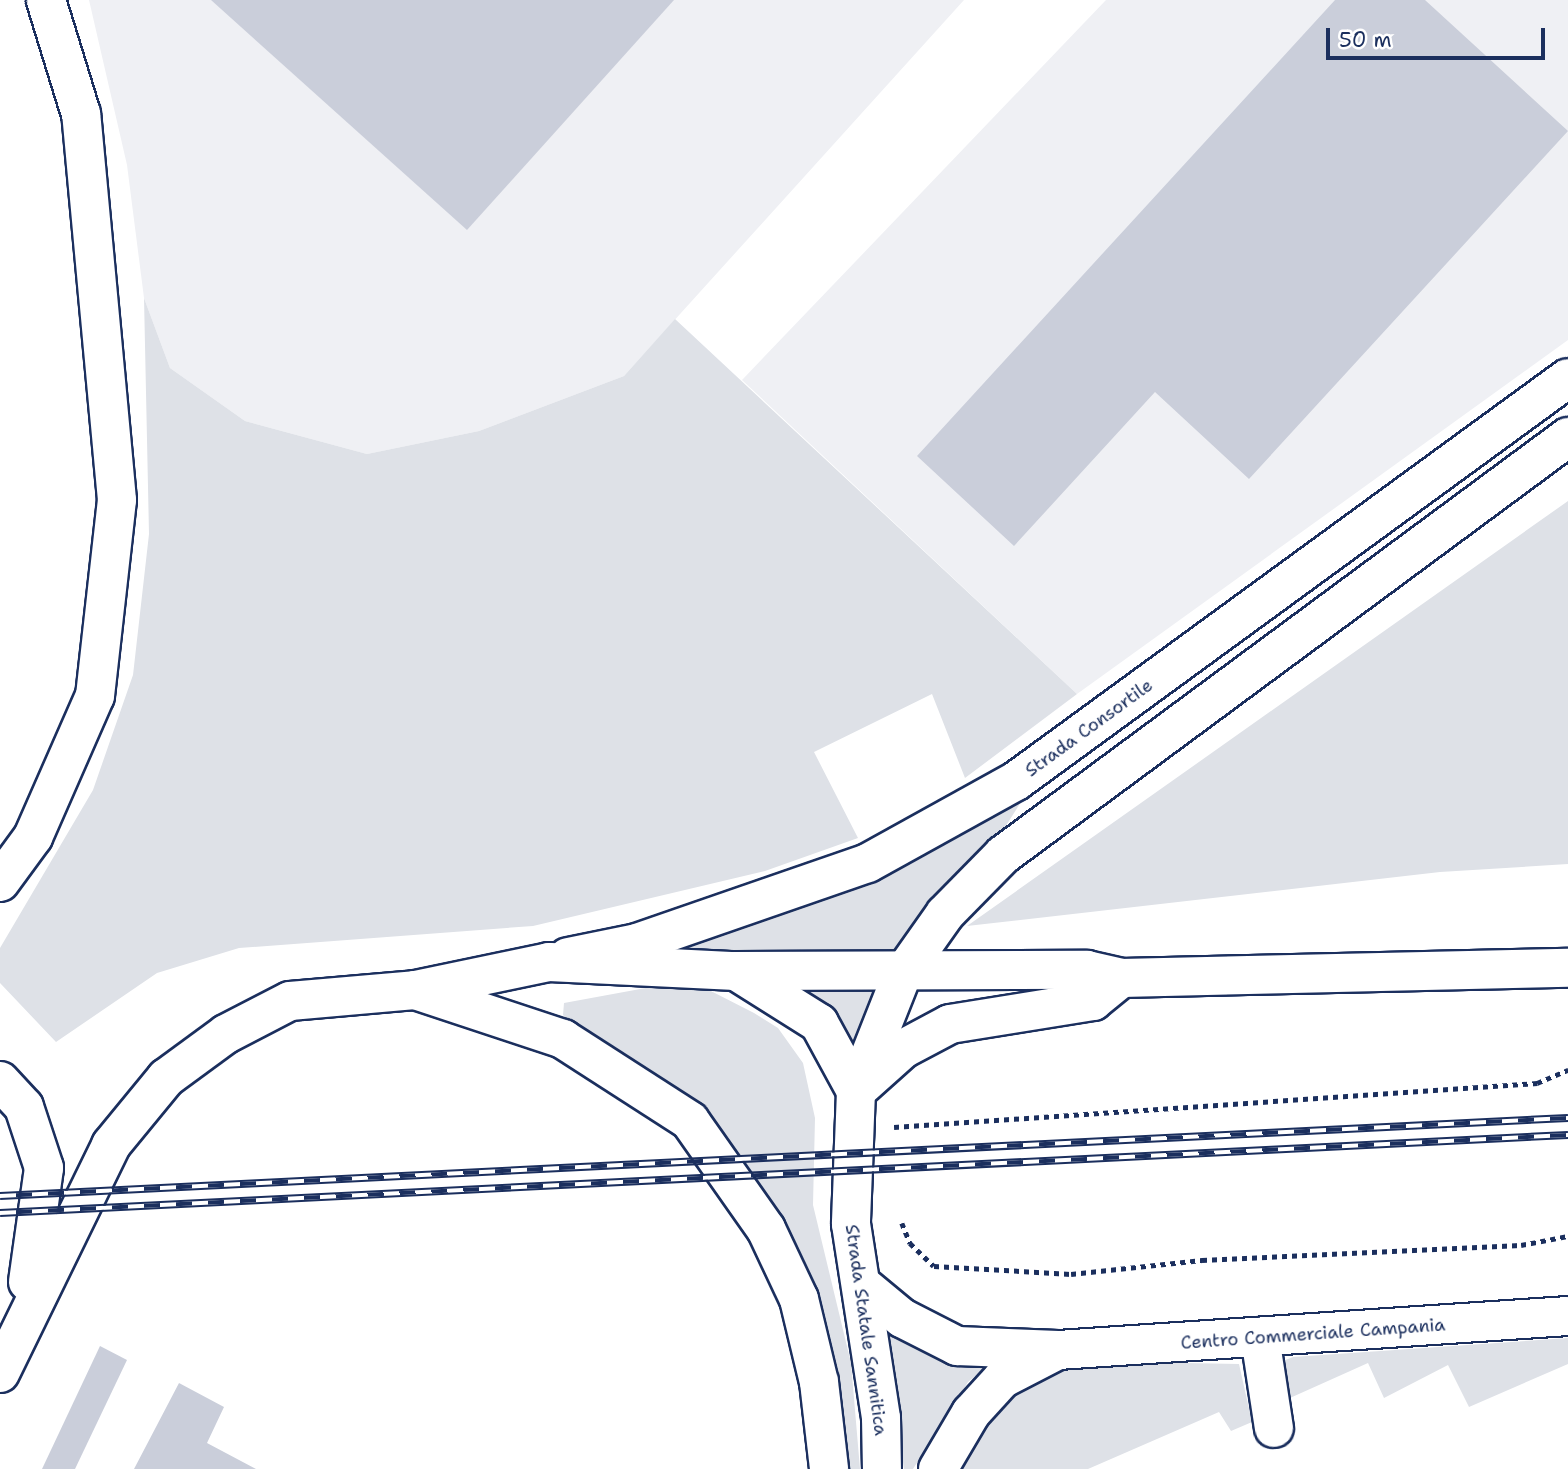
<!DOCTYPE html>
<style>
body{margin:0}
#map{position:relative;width:1568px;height:1469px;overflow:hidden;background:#fff;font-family:"Shantell Sans",sans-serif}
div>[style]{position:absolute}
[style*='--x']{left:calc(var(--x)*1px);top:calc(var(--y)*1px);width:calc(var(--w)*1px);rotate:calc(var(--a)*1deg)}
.built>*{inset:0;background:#eff0f4}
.green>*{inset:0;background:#dee1e7}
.building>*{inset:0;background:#caceda}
.path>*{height:4.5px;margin-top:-2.25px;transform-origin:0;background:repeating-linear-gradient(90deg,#1b2f5e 0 5px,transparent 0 10px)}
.roads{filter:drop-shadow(2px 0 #1b2f5e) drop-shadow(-2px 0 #1b2f5e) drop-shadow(0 2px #1b2f5e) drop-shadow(0 -2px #1b2f5e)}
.minor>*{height:38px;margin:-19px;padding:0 19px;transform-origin:19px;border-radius:19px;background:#fff}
.major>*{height:38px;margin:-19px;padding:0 19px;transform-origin:19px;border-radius:19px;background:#fff}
.highway>*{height:38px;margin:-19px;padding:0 19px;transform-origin:19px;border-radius:19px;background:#fff}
.rail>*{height:8px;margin-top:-4px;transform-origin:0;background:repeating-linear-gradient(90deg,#fff 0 16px,#1b2f5e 0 32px);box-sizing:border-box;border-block:2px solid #1b2f5e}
span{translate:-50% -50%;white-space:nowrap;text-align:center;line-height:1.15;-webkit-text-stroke:7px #fff;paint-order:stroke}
.street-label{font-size:18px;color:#1b2f5e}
.scale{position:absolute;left:1326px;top:28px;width:219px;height:32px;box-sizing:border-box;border:4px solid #1b2f5e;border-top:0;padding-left:9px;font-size:21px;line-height:24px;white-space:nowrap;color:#1b2f5e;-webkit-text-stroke:5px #fff;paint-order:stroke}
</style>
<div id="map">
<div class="built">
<i style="clip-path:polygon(89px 0,964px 0,624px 376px,479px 431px,367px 454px,245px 421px,170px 368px,144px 298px,127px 165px)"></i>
<i style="clip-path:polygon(1106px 0,1568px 0,1568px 340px,1077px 694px,742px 380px)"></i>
</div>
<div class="green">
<i style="clip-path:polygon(144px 298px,170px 368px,245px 421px,367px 454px,479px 431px,624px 376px,675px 319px,1077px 694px,965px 778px,932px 694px,814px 752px,858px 838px,765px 871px,533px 926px,239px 948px,157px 973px,56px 1042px,0 983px,0 948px,93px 790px,133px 675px,149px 534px)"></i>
<i style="clip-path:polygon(1568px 501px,1568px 864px,1440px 872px,967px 926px)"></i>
<i style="clip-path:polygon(1021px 802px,854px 1065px,828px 1015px,633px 953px)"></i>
<i style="clip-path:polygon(662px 985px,707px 989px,754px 1013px,778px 1028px,803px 1063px,815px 1118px,813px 1205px,851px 1363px,860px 1469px,843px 1469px,778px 1230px,563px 1015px,564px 1003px)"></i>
<i style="clip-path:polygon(888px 1332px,937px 1355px,993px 1360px,968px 1382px,913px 1469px,904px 1469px,883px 1336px)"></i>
<i style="clip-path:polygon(1568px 1338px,1568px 1364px,1469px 1407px,1448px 1365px,1384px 1398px,1368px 1363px,1281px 1402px,1278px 1363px,1293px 1357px)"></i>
<i style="clip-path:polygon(1079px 1361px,1239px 1364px,1252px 1422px,1231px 1431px,1219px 1412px,1088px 1469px,954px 1469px,993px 1401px)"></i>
</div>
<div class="building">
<i style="clip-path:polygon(211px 0,674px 0,467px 230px)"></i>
<i style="clip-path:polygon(1335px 0,1425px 0,1568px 131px,1249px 479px,1155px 392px,1014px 546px,917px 456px)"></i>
<i style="clip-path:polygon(100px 1346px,127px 1360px,75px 1469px,42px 1469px)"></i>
<i style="clip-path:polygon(179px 1383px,224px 1407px,207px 1443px,256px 1469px,134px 1469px)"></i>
</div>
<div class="path">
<i style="--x:894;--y:1127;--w:645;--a:-3.91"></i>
<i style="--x:1537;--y:1083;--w:34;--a:-23"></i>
<i style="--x:902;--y:1223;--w:22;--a:68"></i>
<i style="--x:910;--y:1243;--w:33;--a:44"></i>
<i style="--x:934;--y:1266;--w:137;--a:3.3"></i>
<i style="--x:1071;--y:1274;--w:132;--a:-6.1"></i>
<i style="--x:1202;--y:1260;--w:319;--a:-2.7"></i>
<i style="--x:1521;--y:1245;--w:48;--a:-10.8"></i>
</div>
<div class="roads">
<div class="minor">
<i style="--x:568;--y:957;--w:70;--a:-11.5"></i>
<i style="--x:637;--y:943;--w:244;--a:-19.1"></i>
<i style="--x:868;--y:863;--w:169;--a:-29"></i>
<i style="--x:1016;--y:781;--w:683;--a:-36.13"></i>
<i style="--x:856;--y:1091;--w:125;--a:-68.4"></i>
<i style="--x:902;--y:975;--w:75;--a:-54.8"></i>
<i style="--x:945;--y:914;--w:83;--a:-45.5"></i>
<i style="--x:1003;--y:855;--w:703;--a:-36.49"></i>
<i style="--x:862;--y:1285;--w:52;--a:39.5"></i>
<i style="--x:902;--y:1318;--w:62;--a:27"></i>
<i style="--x:957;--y:1346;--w:101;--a:2.3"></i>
<i style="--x:1058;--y:1350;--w:511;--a:-3.81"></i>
<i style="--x:1260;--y:1337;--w:92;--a:81.3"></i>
<i style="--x:938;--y:1469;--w:65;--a:-59.5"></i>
<i style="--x:971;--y:1413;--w:46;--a:-47.6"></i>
<i style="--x:1002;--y:1379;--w:61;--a:-27.4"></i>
</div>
<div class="major">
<i style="--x:736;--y:971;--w:351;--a:-0.2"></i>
<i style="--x:1087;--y:970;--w:35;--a:13"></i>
<i style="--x:1121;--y:978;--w:447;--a:-1.3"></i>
<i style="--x:415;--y:990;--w:137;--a:-11.8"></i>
<i style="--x:549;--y:962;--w:187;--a:2.8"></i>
<i style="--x:736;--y:971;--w:98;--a:32.1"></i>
<i style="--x:819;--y:1023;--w:77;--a:61.4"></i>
<i style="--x:856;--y:1091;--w:133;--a:92.2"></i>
<i style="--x:851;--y:1224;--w:196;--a:81.2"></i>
<i style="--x:881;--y:1418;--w:51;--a:88.9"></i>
<i style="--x:0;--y:1081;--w:35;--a:47"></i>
<i style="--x:24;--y:1107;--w:64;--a:71.8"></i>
<i style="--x:44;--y:1168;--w:115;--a:98"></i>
<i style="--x:856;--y:1091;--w:63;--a:-41.8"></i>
<i style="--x:903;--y:1049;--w:53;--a:-28"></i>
<i style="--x:950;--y:1024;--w:145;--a:-9.1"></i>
<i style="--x:1093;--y:1001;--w:36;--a:-39"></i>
<i style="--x:0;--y:1373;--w:254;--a:-64"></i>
<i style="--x:111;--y:1145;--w:87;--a:-50.6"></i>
<i style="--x:166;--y:1078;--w:74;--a:-36.3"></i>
<i style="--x:226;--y:1034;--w:72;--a:-27.3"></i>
<i style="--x:290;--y:1001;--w:125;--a:-5"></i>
<i style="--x:415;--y:990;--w:156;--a:18.3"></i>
<i style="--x:563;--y:1039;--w:151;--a:32.8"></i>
<i style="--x:690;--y:1121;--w:132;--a:54.9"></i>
<i style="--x:766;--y:1229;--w:77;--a:64.8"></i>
<i style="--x:799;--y:1299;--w:85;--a:76.5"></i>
<i style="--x:819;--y:1382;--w:88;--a:83.4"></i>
</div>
<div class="highway">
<i style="--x:0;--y:882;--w:56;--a:-53.7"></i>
<i style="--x:33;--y:837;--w:154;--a:-66.3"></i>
<i style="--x:95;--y:696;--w:197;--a:-83.6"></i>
<i style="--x:117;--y:500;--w:388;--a:-95.3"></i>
<i style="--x:81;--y:114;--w:119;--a:-107.1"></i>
</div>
</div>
<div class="rail">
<i style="--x:0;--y:1196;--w:1570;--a:-2.85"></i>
<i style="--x:0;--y:1213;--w:1570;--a:-2.85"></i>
</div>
<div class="street-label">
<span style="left:1089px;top:728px;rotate:-36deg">Strada Consortile</span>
<span style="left:866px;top:1330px;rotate:82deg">Strada Statale Sannitica</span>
<span style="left:1313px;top:1334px;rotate:-4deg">Centro Commerciale Campania</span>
</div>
<div class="scale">50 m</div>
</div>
